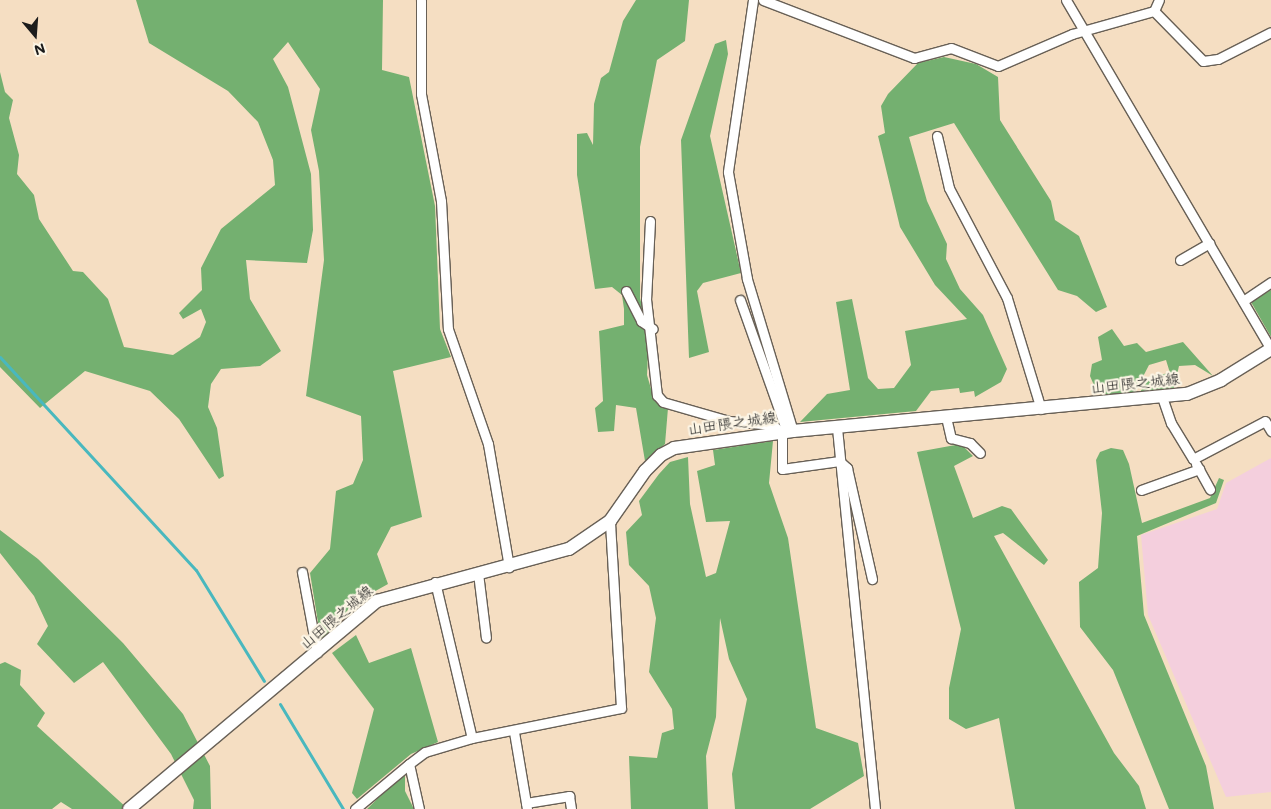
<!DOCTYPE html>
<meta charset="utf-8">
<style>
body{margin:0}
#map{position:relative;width:1271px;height:809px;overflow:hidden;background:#f5dec2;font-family:Mali,"Klee One",sans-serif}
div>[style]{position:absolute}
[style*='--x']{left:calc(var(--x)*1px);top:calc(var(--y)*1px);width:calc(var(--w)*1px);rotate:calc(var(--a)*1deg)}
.built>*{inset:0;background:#f4cfdd}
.forest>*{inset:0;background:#74b070}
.stream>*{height:3px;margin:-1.5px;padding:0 1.5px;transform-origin:1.5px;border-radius:1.5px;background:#49b8be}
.roads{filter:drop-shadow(1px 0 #686056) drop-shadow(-1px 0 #686056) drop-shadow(0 1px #686056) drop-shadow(0 -1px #686056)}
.street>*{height:9px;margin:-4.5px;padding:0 4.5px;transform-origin:4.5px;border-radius:4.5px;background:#fff}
.secondary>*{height:12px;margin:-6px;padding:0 6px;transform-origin:6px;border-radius:6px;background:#fff}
span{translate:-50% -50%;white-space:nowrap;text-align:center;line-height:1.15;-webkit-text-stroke:4.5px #fcf5e5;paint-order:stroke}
.street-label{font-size:15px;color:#1c1c1c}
.north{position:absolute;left:10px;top:10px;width:50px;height:50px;-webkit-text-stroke:4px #fcf5e5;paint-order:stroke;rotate:162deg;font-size:14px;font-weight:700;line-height:20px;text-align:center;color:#1c1c1c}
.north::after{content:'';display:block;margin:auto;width:18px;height:22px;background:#1c1c1c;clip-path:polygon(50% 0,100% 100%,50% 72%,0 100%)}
</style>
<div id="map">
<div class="built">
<i style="clip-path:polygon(1271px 458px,1271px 792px,1226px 797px,1148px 615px,1141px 535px,1217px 509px,1226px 483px)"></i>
</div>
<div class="forest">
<i style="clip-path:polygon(136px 0,383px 0,382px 70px,409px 77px,435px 206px,440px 329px,451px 357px,393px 371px,422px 517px,391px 527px,377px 554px,388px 584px,354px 603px,321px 641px,310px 573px,330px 549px,336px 491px,353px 484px,363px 460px,361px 416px,306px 396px,324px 260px,319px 171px,311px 130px,320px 89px,288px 42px,273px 59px,288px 87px,311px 174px,313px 230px,307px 263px,246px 260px,250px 299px,281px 351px,260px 366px,221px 369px,211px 384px,208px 407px,217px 428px,224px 476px,219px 479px,179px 419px,150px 391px,85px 371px,40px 408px,0 367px,0 72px,5px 92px,13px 100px,9px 118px,19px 155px,17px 174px,34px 195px,39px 219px,73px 271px,83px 272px,108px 299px,124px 347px,173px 355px,200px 337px,206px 322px,201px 309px,183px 319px,179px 313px,202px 290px,201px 268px,221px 229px,275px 185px,273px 160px,258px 122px,228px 91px,149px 43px)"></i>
<i style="clip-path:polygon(636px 0,689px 0,685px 41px,657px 60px,640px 147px,640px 298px,649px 333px,647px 375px,654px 399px,668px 408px,665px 444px,645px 461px,636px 408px,616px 405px,614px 431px,598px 432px,595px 408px,603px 401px,599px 331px,624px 325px,624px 309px,622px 295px,612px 287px,595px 289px,577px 175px,577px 134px,587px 133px,593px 145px,594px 104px,601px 78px,609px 72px,623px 21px)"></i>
<i style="clip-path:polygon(726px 40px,728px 54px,710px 136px,741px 273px,703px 283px,697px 291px,709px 352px,689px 358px,681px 140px,715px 44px)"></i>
<i style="clip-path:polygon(944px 57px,976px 64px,998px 77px,1000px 120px,1051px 201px,1055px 220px,1079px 236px,1107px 307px,1096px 312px,1077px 296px,1058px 290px,954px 123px,909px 137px,927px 201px,947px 244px,946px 259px,960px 289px,983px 315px,1007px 369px,1001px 382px,975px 397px,974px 391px,960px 393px,959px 388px,931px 391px,916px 411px,800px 422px,827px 394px,850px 390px,836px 302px,852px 299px,868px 378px,878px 389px,894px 388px,911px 365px,905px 331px,967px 319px,935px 285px,900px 227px,878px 136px,885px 133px,881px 106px,888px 94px,918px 63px)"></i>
<i style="clip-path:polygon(1271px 290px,1271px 337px,1251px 302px)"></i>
<i style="clip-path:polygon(1112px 329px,1124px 346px,1137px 343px,1146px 352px,1183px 342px,1213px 376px,1195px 365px,1179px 366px,1174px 388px,1140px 392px,1151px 376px,1170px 373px,1166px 360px,1149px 365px,1134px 394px,1110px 397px,1096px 390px,1090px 376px,1092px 364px,1102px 360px,1098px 337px)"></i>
<i style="clip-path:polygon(773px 441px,769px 483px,788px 538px,816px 728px,858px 743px,864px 776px,810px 809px,735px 809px,732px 774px,747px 699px,729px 659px,720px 618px,716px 717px,706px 756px,708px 809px,631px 809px,629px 756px,657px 758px,662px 733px,674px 729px,672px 709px,649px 672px,656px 618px,649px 586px,629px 565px,626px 532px,642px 515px,639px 501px,659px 474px,670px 462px,688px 457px,690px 504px,706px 577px,716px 573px,730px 521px,706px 522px,697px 471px,715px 465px,713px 450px)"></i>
<i style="clip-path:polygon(961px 444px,973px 456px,954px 466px,973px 518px,1002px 506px,1011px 509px,1048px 560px,1044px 565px,1003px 533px,994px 536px,1114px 753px,1139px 786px,1146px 809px,1015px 809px,999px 718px,966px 729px,949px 719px,949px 688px,961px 629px,917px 452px)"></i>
<i style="clip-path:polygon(1111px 448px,1123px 450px,1129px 464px,1142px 523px,1210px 498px,1219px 478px,1224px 480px,1216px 503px,1137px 536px,1144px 615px,1206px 766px,1214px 809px,1169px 809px,1113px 670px,1080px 627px,1079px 582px,1098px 568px,1102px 513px,1096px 460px,1100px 452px)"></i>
<i style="clip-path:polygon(0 530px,38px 559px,123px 643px,183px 714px,210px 766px,211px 809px,193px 809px,194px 800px,171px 754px,103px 662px,74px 683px,37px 644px,48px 626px,34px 596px,0 553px)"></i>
<i style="clip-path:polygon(356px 635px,369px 663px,411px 648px,438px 742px,411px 754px,357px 799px,352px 793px,374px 709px,332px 653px)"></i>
<i style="clip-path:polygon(5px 662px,21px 670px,20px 685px,45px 713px,37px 726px,128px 809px,72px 809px,61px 802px,52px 809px,0 809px,0 664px)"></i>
<i style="clip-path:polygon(405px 772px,405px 791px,414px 809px,367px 809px)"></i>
</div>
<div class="stream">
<i style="--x:0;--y:357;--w:289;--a:47.4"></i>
<i style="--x:196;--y:570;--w:130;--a:58.5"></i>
<i style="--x:280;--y:704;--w:122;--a:59"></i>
</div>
<div class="roads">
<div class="street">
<i style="--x:421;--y:0;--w:94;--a:90"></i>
<i style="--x:421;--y:94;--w:109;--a:79.4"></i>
<i style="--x:441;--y:201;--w:128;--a:86.9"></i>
<i style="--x:448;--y:329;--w:122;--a:70.8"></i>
<i style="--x:488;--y:444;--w:125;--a:80.3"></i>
<i style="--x:753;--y:0;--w:174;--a:98.3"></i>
<i style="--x:728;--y:172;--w:109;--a:79.9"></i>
<i style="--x:747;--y:279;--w:159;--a:73.2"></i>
<i style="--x:763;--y:0;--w:162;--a:21"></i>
<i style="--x:914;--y:58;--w:38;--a:-15"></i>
<i style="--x:951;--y:48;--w:50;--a:21"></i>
<i style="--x:998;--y:66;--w:81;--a:-23.4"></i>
<i style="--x:1072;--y:34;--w:85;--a:-15.7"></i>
<i style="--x:1154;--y:11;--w:12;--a:-66"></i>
<i style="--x:1066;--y:0;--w:405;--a:59.6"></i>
<i style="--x:1154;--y:11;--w:70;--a:45.6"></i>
<i style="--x:1203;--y:61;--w:15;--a:-8"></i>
<i style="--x:1218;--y:59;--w:59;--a:-27"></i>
<i style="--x:937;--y:136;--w:53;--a:77"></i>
<i style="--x:949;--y:188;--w:124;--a:62.2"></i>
<i style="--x:1007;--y:298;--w:116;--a:73"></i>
<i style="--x:650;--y:221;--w:78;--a:92.9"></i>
<i style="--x:646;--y:299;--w:97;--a:83.5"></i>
<i style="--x:657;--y:395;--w:9;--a:49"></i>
<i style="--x:663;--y:402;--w:69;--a:16.1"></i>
<i style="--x:729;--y:421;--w:44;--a:5.2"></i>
<i style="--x:773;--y:425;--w:12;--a:42"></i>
<i style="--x:782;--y:433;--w:36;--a:90"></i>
<i style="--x:782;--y:469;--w:58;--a:-8"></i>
<i style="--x:839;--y:461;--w:11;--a:41"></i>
<i style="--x:847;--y:468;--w:114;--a:77.3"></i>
<i style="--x:1180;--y:260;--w:34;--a:-30"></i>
<i style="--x:626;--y:291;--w:34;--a:63"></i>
<i style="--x:641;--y:321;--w:14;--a:34"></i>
<i style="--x:740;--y:300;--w:140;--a:70.4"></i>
<i style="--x:1243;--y:301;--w:34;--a:-34"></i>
<i style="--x:1162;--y:397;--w:28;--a:71"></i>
<i style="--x:1171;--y:423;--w:42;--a:58.6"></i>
<i style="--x:1193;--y:459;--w:81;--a:-27.8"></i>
<i style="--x:1265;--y:421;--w:12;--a:59"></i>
<i style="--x:946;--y:417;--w:22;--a:77"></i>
<i style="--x:951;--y:438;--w:20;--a:15"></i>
<i style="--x:970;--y:443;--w:14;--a:45"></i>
<i style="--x:837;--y:428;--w:383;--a:84.3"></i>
<i style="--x:1196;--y:464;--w:29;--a:61"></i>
<i style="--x:1141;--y:490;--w:62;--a:-19.9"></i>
<i style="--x:302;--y:572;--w:82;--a:79.5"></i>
<i style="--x:478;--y:573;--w:65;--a:83"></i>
<i style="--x:435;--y:582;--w:160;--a:76.7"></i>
<i style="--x:514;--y:732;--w:78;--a:80.4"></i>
<i style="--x:526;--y:803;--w:44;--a:-9.2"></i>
<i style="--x:569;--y:796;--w:13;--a:81"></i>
<i style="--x:355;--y:809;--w:70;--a:-39.8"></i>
<i style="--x:419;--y:809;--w:46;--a:-102.5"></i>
<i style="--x:409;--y:764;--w:20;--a:-37"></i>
<i style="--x:425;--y:752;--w:49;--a:-16.6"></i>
<i style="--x:472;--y:738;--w:152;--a:-11.4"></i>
<i style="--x:621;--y:708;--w:187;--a:-93.4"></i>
</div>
<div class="secondary">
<i style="--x:129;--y:809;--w:324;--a:-40"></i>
<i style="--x:377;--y:601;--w:199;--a:-15.2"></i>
<i style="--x:569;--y:549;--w:50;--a:-34.3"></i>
<i style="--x:610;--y:521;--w:61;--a:-55"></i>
<i style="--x:645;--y:471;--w:23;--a:-45"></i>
<i style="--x:661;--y:455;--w:15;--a:-28"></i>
<i style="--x:674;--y:448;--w:120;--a:-8.1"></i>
<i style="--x:793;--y:431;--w:396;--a:-5.4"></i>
<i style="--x:1187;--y:394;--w:37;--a:-22"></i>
<i style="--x:1221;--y:380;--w:59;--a:-31.8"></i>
</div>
</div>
<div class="street-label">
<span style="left:1135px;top:383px;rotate:-6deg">山田隈之城線</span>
<span style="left:732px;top:423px;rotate:-8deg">山田隈之城線</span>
<span style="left:336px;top:617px;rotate:-40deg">山田隈之城線</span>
</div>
<div class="north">N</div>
</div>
